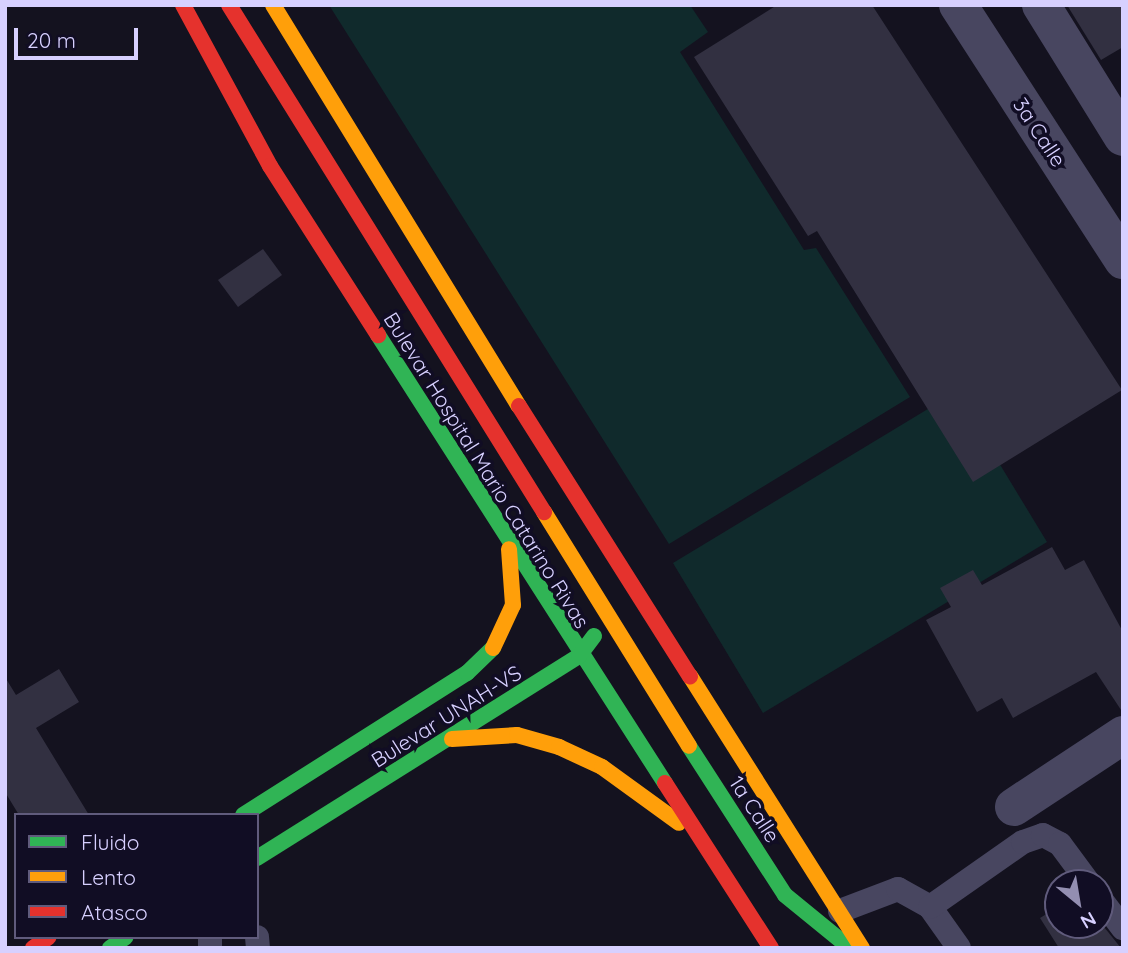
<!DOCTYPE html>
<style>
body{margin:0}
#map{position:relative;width:1128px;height:953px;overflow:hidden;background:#14121f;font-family:Quicksand,sans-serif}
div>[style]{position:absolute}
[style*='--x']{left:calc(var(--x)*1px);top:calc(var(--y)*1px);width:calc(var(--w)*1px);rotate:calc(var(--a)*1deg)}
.green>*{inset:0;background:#102a2c}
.building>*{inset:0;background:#323041}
.lane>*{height:24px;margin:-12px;padding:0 12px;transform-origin:12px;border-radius:12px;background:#484660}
.street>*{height:38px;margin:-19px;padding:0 19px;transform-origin:19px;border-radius:19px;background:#484660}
.fast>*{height:16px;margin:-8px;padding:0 8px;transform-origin:8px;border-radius:8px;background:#30b455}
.slow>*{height:16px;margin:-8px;padding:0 8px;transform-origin:8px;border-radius:8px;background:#ff9f0a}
.jam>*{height:16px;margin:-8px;padding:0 8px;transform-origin:8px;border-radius:8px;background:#e5322d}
.slow-bridge>*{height:16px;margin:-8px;padding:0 8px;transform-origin:8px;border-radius:8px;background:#ff9f0a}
.jam-bridge>*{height:16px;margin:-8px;padding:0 8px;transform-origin:8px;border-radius:8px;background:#e5322d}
span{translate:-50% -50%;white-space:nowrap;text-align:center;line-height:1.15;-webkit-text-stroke:7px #110d24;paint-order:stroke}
.street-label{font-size:21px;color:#d7d0ff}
.frame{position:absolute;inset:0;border:7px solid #d7d0ff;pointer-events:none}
.legend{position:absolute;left:14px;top:813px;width:245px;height:126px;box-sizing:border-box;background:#110d24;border:2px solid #605b7c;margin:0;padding:9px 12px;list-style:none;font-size:21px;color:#d7d0ff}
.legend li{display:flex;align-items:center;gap:14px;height:35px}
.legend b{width:35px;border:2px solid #605b7c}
.north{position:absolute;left:1044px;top:869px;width:70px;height:70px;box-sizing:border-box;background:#110d24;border:2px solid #605b7c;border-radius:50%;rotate:150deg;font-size:19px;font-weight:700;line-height:28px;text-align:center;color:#d7d0ff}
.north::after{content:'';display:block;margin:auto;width:24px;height:32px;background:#938eb1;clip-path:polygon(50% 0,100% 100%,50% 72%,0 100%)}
.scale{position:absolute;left:14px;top:28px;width:124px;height:32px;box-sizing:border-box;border:4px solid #d7d0ff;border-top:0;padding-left:9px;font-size:21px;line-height:24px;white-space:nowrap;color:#d7d0ff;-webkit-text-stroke:5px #110d24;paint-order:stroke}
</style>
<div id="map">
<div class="green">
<i style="clip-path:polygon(329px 5px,690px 5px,708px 32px,680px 52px,804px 250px,816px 248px,910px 397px,669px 544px)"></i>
<i style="clip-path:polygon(956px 392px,1047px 542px,763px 713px,673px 563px)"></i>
</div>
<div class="building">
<i style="clip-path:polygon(777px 5px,872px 5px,1122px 390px,973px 482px,817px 231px,808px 236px,694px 57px)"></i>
<i style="clip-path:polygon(1067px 5px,1123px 5px,1123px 47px,1101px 60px)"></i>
<i style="clip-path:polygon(263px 249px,282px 275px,238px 307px,218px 280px)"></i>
<i style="clip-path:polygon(1052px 547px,1065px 570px,1084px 560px,1123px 632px,1123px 713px,1096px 672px,1013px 718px,1002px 698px,977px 712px,926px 620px,951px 607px,940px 588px,973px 570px,982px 585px)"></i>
<i style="clip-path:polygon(59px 669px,79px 702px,36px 728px,89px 815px,19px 815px,5px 792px,5px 677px,16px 695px)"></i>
<i style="clip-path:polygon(1058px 907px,1058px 925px,1100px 922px,1121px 948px,1059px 948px,1040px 918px)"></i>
</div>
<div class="lane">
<i style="--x:1100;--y:898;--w:38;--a:53"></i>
<i style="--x:930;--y:907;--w:50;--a:54.7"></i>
<i style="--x:840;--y:911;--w:62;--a:-20.8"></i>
<i style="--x:898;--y:889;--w:37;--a:29"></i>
<i style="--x:930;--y:907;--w:113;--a:-35"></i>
<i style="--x:1023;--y:842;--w:21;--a:-19"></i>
<i style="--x:1043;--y:835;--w:19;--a:28"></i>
<i style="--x:1060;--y:844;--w:49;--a:53.4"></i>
<i style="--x:257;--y:937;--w:11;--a:85"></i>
<i style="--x:210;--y:948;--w:11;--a:-90"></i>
</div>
<div class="street">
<i style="--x:958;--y:5;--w:304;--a:57.1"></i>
<i style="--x:1041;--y:5;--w:155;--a:58.2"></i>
<i style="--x:1014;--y:807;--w:131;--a:-33.4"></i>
</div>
<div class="fast">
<i style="--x:378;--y:335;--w:532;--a:57.36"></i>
<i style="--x:689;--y:746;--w:177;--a:57.2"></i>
<i style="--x:785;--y:895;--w:84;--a:39.2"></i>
<i style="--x:243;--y:815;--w:265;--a:-32.4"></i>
<i style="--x:467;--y:673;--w:36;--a:-44"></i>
<i style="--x:257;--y:858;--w:380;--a:-32.1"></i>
<i style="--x:579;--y:656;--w:25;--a:-53"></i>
<i style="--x:110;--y:948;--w:19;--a:-35"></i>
</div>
<div class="slow">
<i style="--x:273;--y:5;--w:470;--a:58.5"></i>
<i style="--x:493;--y:648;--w:47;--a:-65.1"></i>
<i style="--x:513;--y:605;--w:56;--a:-94.1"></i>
<i style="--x:690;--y:676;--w:322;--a:57.7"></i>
<i style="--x:452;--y:739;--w:65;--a:-3.5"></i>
<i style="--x:517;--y:735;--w:44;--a:15.9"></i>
<i style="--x:559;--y:747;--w:47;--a:24.9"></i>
<i style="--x:602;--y:767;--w:95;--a:36"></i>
</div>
<div class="jam">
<i style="--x:183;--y:5;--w:183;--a:61.6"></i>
<i style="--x:270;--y:166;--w:201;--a:57.4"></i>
<i style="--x:519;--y:406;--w:320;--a:57.7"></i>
<i style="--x:665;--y:783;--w:196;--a:57.3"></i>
<i style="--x:33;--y:948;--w:19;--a:-35"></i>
</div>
<div class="slow-bridge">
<i style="--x:544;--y:512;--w:275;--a:58.2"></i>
</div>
<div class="jam-bridge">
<i style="--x:229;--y:5;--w:597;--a:58.15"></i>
</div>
<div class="street-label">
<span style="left:1040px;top:132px;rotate:57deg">3a Calle</span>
<span style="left:487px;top:470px;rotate:58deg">Bulevar Hospital Mario Catarino Rivas</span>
<span style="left:446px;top:716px;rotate:-32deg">Bulevar UNAH-VS</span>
<span style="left:755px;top:809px;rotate:57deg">1a Calle</span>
</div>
<div class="frame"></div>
<ul class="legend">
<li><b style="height:9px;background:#30b455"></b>Fluido</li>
<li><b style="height:9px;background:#ff9f0a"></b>Lento</li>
<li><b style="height:9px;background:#e5322d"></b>Atasco</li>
</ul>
<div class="north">N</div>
<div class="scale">20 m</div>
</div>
